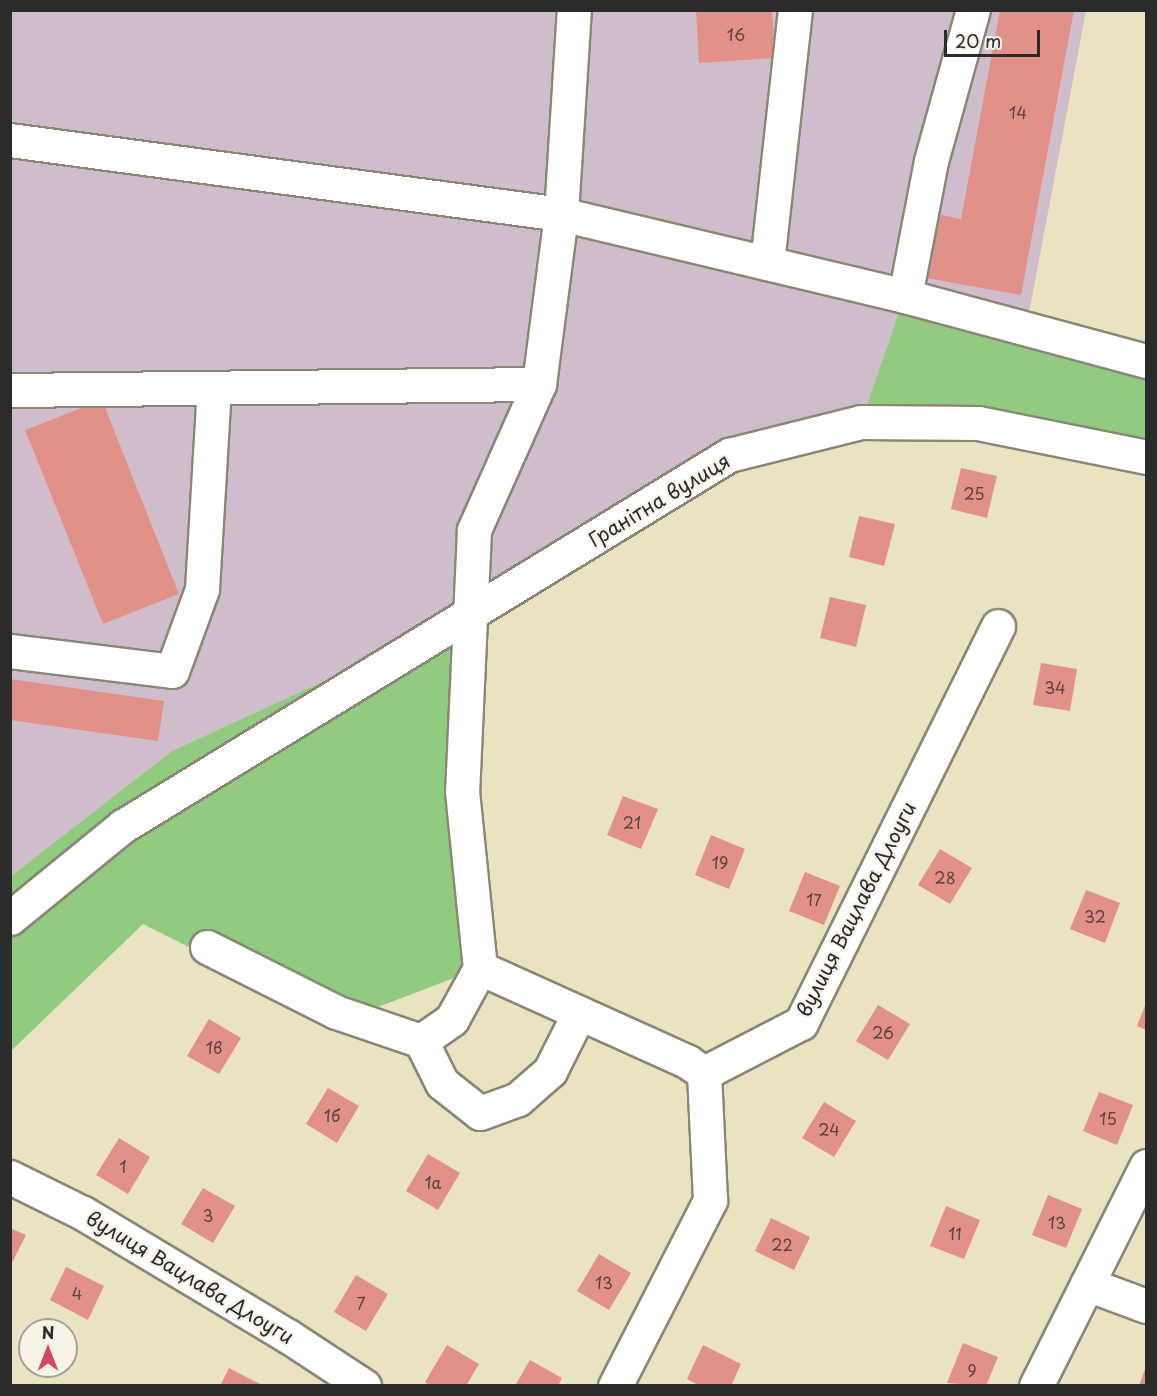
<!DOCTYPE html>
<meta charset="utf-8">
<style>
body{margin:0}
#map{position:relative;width:1157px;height:1396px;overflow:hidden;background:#eae3c2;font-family:"Playpen Sans",sans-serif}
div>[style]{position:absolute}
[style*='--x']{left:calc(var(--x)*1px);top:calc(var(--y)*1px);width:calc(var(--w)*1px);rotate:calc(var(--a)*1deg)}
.industrial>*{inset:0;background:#d0bdcc}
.green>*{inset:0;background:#90cb80}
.building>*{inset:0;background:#e29188}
.roads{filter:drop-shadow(2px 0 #8a8776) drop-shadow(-2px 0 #8a8776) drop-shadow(0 2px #8a8776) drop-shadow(0 -2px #8a8776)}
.minor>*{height:33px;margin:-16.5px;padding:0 16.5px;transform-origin:16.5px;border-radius:16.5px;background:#fff}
span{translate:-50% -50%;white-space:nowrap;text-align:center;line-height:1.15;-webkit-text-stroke:4.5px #f7f3e8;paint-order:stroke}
.number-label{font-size:16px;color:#594442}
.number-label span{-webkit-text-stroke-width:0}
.street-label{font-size:20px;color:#2b2b2b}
.frame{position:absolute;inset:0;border:12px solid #2b2b2b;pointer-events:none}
.north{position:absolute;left:18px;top:1318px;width:60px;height:60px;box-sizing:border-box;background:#f7f3e8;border:2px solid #a5a39c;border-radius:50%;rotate:0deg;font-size:16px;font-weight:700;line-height:24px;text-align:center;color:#2b2b2b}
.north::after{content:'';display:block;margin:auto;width:21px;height:27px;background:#d1495b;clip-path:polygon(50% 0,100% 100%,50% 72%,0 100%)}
.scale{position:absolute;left:944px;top:30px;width:96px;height:27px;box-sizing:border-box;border:3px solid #2b2b2b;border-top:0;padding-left:8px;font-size:18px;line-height:21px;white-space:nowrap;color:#2b2b2b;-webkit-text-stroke:4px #f7f3e8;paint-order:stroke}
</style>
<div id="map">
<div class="industrial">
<i style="clip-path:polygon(11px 11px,1086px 11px,1026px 329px,861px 422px,729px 455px,471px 613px,172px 751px,11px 876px)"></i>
</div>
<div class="green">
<i style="clip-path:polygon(905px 296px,1146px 361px,1146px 457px,861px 422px)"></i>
<i style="clip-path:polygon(471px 613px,480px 968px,339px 1022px,143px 924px,11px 1051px,11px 876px,172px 751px)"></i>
</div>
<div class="building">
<i style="clip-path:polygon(696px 10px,772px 10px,775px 58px,699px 63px)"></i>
<i style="clip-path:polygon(1000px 10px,1074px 10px,1021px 295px,926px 278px,937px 214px,961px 219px)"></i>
<i style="clip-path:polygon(102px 400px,179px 594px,103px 624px,25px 430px)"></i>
<i style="clip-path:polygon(961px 468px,997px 476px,987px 518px,951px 509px)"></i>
<i style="clip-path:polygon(859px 516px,895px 524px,884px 566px,849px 557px)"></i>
<i style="clip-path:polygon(830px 597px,866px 605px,856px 647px,820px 638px)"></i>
<i style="clip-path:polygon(1041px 663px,1077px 669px,1070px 711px,1033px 705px)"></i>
<i style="clip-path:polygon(10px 679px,164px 701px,158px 741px,10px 720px)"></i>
<i style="clip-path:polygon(623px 796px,658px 809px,641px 849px,607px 835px)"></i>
<i style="clip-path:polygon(711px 835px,745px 849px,729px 889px,695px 875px)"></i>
<i style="clip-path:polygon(940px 849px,972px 868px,950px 904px,918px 885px)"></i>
<i style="clip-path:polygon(805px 872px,840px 886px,824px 925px,789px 911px)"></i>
<i style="clip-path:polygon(1086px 890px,1120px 903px,1105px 943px,1070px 929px)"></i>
<i style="clip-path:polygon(1146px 1003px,1146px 1030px,1137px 1026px)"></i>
<i style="clip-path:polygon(878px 1005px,910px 1024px,888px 1060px,856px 1041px)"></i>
<i style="clip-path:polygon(209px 1019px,241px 1038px,219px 1074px,187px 1056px)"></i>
<i style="clip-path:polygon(328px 1088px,359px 1106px,337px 1143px,306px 1124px)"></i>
<i style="clip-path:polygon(1099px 1092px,1133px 1105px,1117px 1145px,1083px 1131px)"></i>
<i style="clip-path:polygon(824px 1102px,856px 1121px,834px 1157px,802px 1138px)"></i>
<i style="clip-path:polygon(119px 1138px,150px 1157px,128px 1194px,96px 1175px)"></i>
<i style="clip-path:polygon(428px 1154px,460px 1173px,438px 1210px,406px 1191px)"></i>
<i style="clip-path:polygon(203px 1188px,235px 1206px,213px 1243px,181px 1224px)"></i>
<i style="clip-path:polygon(1048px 1195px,1082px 1209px,1066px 1248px,1032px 1235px)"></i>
<i style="clip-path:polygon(946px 1206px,980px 1220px,964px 1259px,930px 1246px)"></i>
<i style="clip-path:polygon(771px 1218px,810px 1237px,794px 1270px,755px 1251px)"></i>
<i style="clip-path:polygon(10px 1228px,26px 1235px,10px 1267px)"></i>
<i style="clip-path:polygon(599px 1254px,631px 1273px,609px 1310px,577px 1291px)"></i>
<i style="clip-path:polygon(66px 1267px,104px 1286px,88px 1320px,50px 1300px)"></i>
<i style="clip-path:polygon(356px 1275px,388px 1294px,366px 1331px,334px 1312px)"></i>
<i style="clip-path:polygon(963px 1343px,998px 1357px,986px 1386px,947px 1383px)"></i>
<i style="clip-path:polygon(447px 1345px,479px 1364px,466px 1386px,431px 1386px,425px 1382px)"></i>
<i style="clip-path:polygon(703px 1345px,741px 1364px,731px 1386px,700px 1386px,687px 1379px)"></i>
<i style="clip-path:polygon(530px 1360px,562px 1378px,558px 1386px,515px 1386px)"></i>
<i style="clip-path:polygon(1146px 1366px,1146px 1386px,1139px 1386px)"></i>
<i style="clip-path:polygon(229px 1368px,264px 1386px,220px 1386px)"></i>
</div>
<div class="roads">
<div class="minor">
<i style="--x:10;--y:140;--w:556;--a:7.65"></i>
<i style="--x:561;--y:214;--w:354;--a:13.4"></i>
<i style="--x:905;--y:296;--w:250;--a:15.1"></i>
<i style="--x:767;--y:263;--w:255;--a:-83.7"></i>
<i style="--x:905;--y:296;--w:137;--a:-79.1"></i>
<i style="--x:931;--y:161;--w:157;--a:-74.5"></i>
<i style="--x:539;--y:384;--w:160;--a:114"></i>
<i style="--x:474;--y:530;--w:261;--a:92.6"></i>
<i style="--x:462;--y:791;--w:178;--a:84.2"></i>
<i style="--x:480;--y:968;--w:228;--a:24.3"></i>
<i style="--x:688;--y:1062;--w:19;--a:35"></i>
<i style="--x:10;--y:390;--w:529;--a:-0.65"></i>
<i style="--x:539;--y:384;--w:171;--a:-82.6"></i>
<i style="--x:561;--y:214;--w:204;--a:-86.4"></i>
<i style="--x:10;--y:651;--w:163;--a:7"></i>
<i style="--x:172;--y:671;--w:87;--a:-69.9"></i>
<i style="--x:202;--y:589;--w:200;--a:-86.6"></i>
<i style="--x:10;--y:918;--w:146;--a:-39.2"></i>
<i style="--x:123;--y:826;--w:711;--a:-31.48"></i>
<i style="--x:729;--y:455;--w:136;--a:-14"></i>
<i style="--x:861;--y:422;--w:117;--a:0.5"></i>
<i style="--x:978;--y:423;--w:171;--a:11.4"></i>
<i style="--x:207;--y:947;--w:144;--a:26.7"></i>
<i style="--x:336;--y:1012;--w:90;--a:18.8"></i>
<i style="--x:421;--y:1041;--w:38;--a:-35"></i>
<i style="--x:452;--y:1019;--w:58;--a:-61.2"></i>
<i style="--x:421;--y:1041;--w:47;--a:63.4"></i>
<i style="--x:442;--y:1083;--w:48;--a:38.3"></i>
<i style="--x:480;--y:1113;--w:40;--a:-20.2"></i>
<i style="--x:518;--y:1099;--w:43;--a:-41.2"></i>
<i style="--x:550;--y:1071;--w:65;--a:-63.4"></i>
<i style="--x:10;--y:1177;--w:81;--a:26.3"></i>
<i style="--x:83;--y:1213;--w:239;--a:31"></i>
<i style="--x:288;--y:1336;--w:91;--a:33.3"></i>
<i style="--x:1087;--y:1284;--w:63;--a:20.4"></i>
<i style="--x:615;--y:1386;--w:209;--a:-62.9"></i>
<i style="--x:710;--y:1200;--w:127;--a:-92.7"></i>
<i style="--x:704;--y:1073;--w:109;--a:-27.3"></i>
<i style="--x:801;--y:1023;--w:443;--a:-63.6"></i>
<i style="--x:1036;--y:1386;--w:246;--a:-63.4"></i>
</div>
</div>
<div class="number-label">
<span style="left:736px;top:34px">16</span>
<span style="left:1018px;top:112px">14</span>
<span style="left:974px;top:493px">25</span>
<span style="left:1055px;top:687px">34</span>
<span style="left:632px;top:822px">21</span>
<span style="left:720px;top:862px">19</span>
<span style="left:945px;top:877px">28</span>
<span style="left:814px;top:899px">17</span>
<span style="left:1095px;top:916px">32</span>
<span style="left:883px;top:1032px">26</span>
<span style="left:214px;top:1047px">1в</span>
<span style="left:332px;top:1115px">1б</span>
<span style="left:1108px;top:1118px">15</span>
<span style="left:829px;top:1129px">24</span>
<span style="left:123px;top:1166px">1</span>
<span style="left:433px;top:1182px">1а</span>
<span style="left:208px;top:1215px">3</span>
<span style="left:1057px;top:1222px">13</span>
<span style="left:955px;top:1233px">11</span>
<span style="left:782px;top:1244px">22</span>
<span style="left:604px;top:1282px">13</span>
<span style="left:77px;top:1293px">4</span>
<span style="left:361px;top:1303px">7</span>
<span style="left:972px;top:1370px">9</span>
</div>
<div class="street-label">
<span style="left:659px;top:500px;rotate:-31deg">Гранітна вулиця</span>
<span style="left:856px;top:909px;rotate:-63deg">вулиця Вацлава Длоуги</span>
<span style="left:190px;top:1277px;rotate:31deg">вулиця Вацлава Длоуги</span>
</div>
<div class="frame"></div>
<div class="north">N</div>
<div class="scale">20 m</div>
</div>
